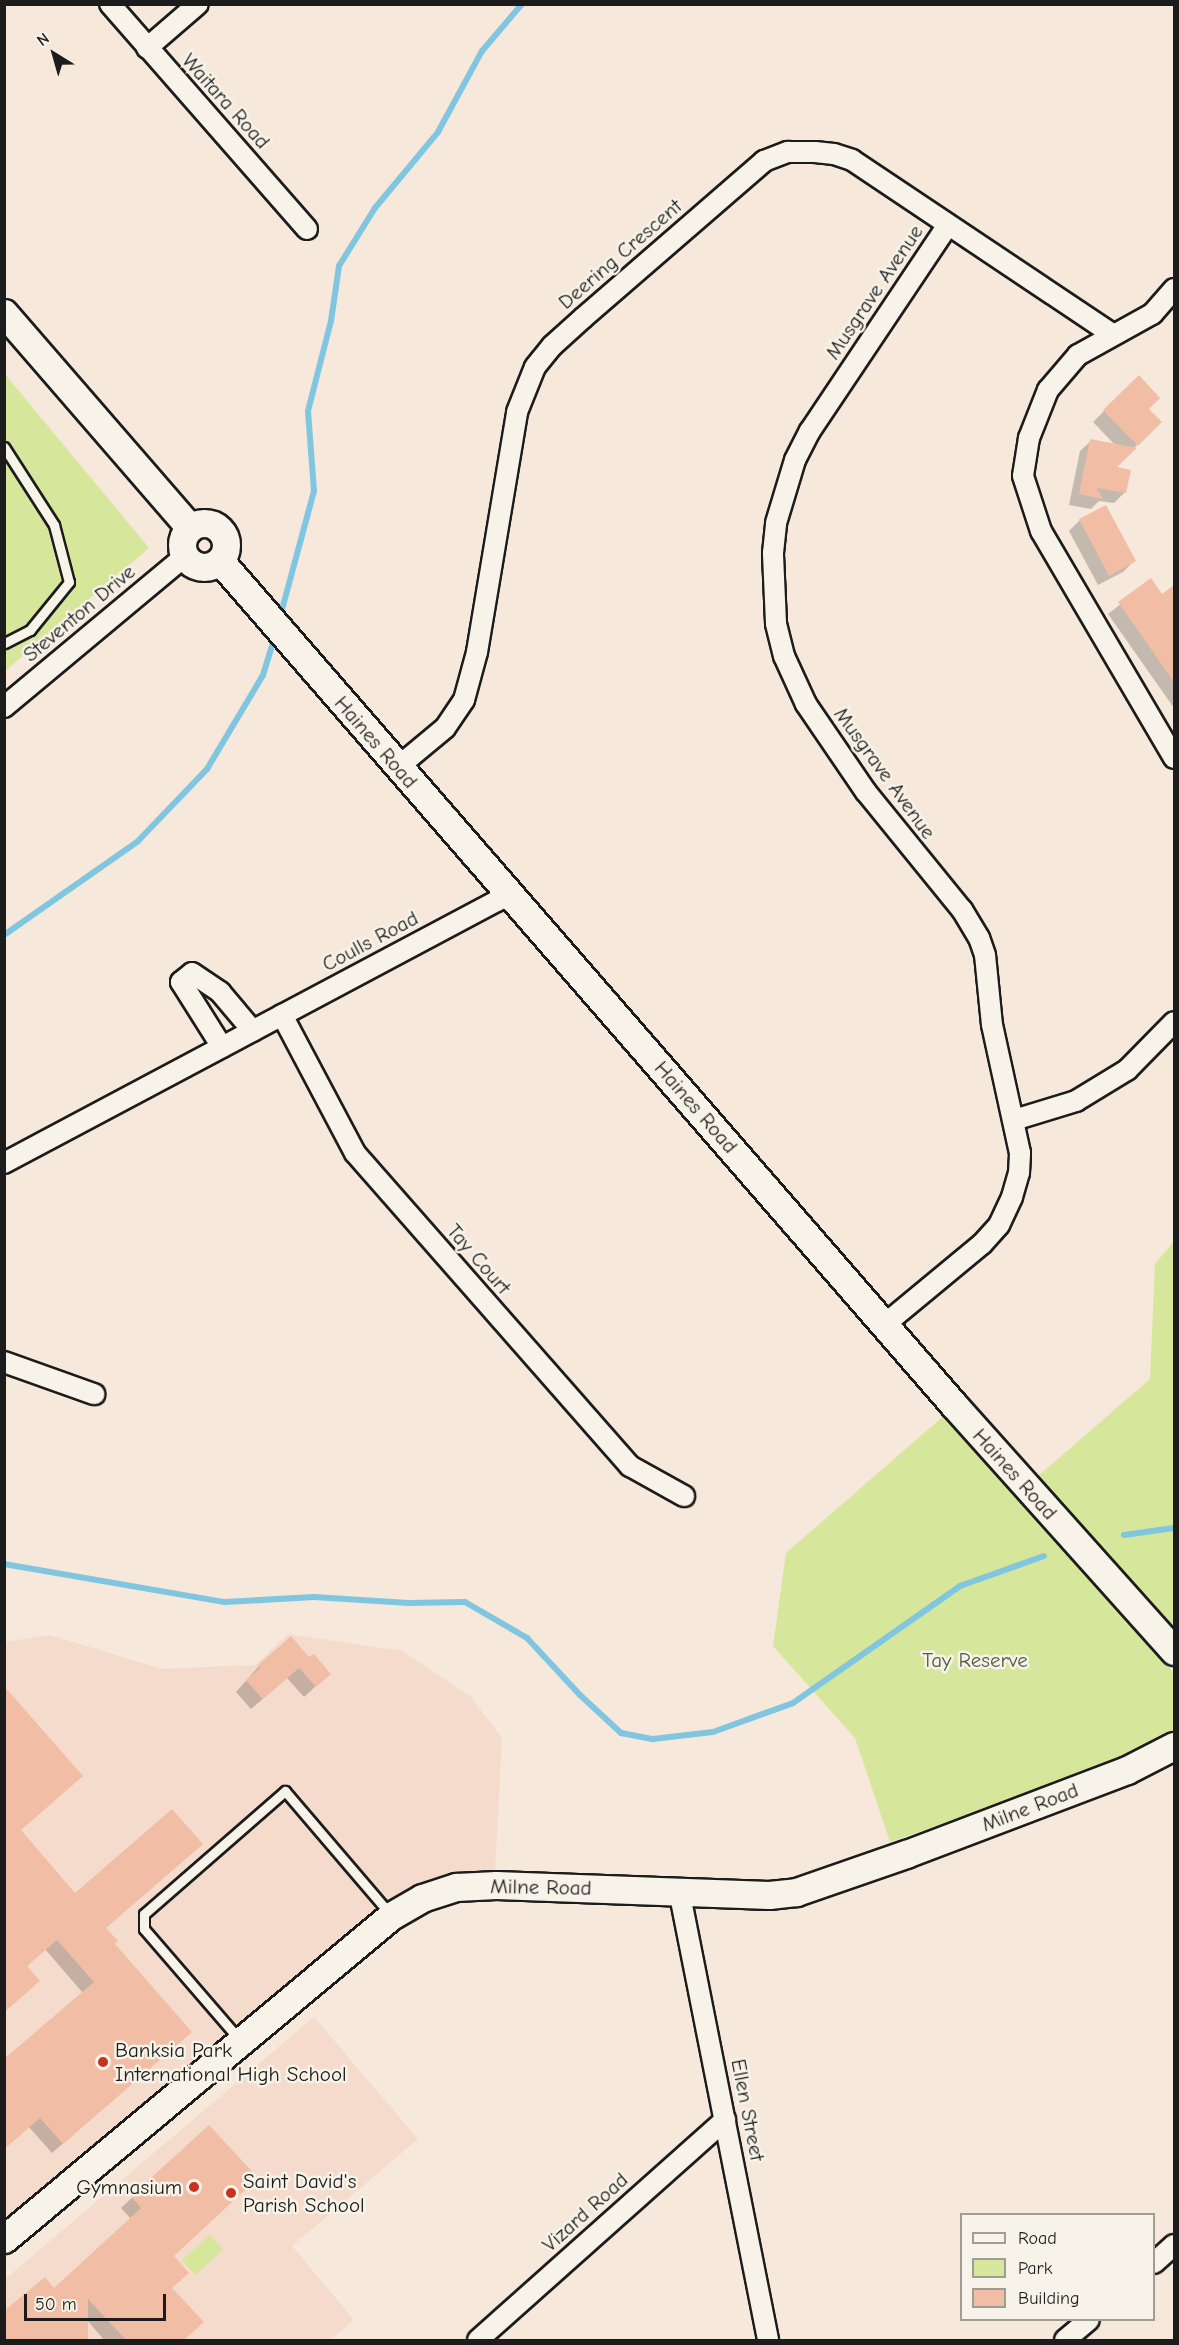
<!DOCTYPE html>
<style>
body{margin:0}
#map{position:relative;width:1179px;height:2345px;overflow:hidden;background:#f6e8db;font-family:"Comic Neue",sans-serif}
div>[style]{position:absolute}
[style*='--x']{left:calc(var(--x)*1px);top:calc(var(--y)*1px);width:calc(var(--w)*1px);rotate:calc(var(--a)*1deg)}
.built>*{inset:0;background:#f5dbcb}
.green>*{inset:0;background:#d6e69a}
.shadow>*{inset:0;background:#0003}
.stream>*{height:6px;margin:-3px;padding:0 3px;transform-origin:3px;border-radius:3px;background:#80c6e1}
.building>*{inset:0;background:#f2bda5}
.roads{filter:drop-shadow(2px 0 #1c1c1c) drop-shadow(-2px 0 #1c1c1c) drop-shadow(0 2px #1c1c1c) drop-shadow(0 -2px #1c1c1c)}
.lane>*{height:9px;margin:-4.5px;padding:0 4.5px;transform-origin:4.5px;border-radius:4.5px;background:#f7f3e8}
.street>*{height:20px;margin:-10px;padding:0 10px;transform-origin:10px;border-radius:10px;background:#f7f3e8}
.secondary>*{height:27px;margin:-13.5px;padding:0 13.5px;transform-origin:13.5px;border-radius:13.5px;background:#f7f3e8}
.secondary>.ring{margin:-13.5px;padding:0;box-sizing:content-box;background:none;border:27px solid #f7f3e8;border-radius:50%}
.dots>*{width:16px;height:16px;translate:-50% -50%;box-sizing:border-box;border:3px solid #f7f3e8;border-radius:50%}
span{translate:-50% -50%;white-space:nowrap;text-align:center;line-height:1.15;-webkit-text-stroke:5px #f7f3e8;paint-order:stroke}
.street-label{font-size:21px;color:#1c1c1c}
.park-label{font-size:21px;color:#545942}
.poi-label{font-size:21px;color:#1c1c1c}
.left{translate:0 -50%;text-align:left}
.right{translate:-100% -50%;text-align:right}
.frame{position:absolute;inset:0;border:6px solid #1c1c1c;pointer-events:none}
.legend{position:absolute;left:960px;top:2213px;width:195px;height:108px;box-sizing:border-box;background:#f7f3e8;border:2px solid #9f9d96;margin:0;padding:8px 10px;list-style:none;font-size:18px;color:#1c1c1c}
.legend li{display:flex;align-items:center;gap:12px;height:30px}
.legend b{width:30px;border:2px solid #9f9d96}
.north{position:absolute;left:24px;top:24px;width:60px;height:60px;-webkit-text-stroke:4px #f7f3e8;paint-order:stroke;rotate:323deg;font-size:16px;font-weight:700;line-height:24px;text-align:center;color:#1c1c1c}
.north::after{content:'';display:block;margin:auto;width:21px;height:27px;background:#1c1c1c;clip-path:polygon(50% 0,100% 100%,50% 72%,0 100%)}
.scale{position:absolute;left:24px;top:2294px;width:142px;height:27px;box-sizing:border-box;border:3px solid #1c1c1c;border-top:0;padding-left:8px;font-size:18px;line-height:21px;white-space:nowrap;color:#1c1c1c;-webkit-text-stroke:4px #f7f3e8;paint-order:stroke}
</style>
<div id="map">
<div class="built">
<i style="clip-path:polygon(288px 1634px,402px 1651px,470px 1696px,502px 1738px,495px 1872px,453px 1875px,4px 2225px,4px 1642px,50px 1635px,162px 1669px,255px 1665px)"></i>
<i style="clip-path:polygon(314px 2017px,418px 2139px,292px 2246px,354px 2320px,330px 2340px,5px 2340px,4px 2280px)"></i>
</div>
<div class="green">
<i style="clip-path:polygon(4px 373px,149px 548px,5px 671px,4px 671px)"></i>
<i style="clip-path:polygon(1174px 1241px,1174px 1632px,1037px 1477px,1150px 1379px,1155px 1264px)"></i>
<i style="clip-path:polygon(947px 1413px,1174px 1673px,1174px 1742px,890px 1842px,855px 1738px,773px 1646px,786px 1553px)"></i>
<i style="clip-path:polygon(210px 2235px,223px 2250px,195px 2275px,182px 2260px)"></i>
</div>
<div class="shadow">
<i style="clip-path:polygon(1139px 377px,1147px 409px,1160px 422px,1114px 468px,1125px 492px,1114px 503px,1099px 501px,1091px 509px,1069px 505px,1080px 451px,1091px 441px,1115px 445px,1093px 422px)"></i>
<i style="clip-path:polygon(1080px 520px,1134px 561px,1123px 572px,1098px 585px,1069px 531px)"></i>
<i style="clip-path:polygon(1150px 581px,1162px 596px,1174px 587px,1174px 708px,1108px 614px)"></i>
<i style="clip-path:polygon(291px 1638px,318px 1684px,304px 1697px,287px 1678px,251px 1709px,236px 1692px,259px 1666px)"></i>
<i style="clip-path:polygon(4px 1691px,20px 1831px,105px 1929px,179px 2042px,52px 2153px,29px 2127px,4px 2149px,4px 2061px,83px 1993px,45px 1949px,26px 1967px,27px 1992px,4px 2012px)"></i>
<i style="clip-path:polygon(208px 2127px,172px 2257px,170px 2289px,191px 2333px,183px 2340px,104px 2340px,87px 2320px,87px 2340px,4px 2340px,4px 2313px,54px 2290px,131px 2219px,121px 2208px)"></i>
</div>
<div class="stream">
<i style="--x:280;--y:617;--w:131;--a:-74.9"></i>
<i style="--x:314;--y:491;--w:80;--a:-94.3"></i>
<i style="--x:308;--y:411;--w:93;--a:-75.7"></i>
<i style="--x:331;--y:321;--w:56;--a:-81.7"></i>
<i style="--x:339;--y:266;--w:68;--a:-58.2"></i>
<i style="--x:375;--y:208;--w:99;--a:-50.3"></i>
<i style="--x:438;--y:132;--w:92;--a:-61.5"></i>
<i style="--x:482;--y:51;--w:62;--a:-49.6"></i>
<i style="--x:4;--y:935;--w:164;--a:-35"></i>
<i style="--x:138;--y:841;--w:100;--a:-46.2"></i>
<i style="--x:207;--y:769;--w:109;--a:-59.2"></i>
<i style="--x:263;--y:675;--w:41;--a:-72.9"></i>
<i style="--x:1124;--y:1535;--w:50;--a:-8"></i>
<i style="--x:4;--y:1564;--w:224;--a:9.8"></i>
<i style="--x:225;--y:1602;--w:89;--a:-3.2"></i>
<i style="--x:314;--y:1597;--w:95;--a:3.6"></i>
<i style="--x:409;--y:1603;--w:56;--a:-1"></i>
<i style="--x:465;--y:1602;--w:72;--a:30.1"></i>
<i style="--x:527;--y:1638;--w:78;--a:47.1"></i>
<i style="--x:580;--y:1695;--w:56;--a:42.8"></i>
<i style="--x:621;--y:1733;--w:33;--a:11"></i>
<i style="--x:653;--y:1739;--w:60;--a:-6.7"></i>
<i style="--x:713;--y:1732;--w:85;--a:-19.9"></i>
<i style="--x:793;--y:1703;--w:204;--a:-35"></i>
<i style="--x:960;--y:1586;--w:89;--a:-19.7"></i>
</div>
<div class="building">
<i style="clip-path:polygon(1139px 375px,1160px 398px,1149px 409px,1162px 422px,1138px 446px,1103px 410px)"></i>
<i style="clip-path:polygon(1090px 439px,1137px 448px,1117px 467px,1131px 470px,1126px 493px,1097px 488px,1103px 499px,1079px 494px)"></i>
<i style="clip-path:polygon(1106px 505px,1136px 561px,1109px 576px,1079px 519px)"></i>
<i style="clip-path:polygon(1151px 578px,1162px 594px,1174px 585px,1174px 682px,1118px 602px)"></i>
<i style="clip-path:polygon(291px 1636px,309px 1657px,314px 1654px,331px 1674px,316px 1687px,299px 1668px,263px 1699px,246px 1680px,260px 1668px,258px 1665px)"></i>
<i style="clip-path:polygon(4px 1686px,83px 1776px,21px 1830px,75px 1893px,172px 1809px,203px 1844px,106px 1928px,118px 1941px,115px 1944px,192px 2032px,63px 2144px,40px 2118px,4px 2149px,4px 2059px,94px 1982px,57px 1940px,27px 1966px,40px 1981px,4px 2012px)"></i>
<i style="clip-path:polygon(209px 2125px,258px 2178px,174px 2256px,189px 2273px,172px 2288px,204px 2322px,184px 2340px,126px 2340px,88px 2299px,88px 2340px,4px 2340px,4px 2311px,45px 2277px,54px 2288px,141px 2208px,131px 2196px)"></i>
</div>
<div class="roads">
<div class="lane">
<i style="--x:4;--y:447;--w:93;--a:57.3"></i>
<i style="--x:54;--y:525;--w:59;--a:75.3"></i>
<i style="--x:69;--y:582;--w:62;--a:129.1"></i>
<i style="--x:30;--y:630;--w:29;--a:153"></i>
<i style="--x:239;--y:2039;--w:145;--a:-130.8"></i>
<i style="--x:144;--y:1929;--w:15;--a:-90"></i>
<i style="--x:144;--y:1914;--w:187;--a:-41.1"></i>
<i style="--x:285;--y:1791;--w:162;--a:49.5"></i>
</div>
<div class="street">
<i style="--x:110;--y:4;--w:299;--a:48.8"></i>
<i style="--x:147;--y:48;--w:67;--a:-40.8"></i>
<i style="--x:1174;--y:289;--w:33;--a:131"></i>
<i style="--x:1152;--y:314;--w:85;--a:151"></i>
<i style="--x:1078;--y:355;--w:46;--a:130.6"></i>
<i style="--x:1048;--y:390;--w:52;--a:111.6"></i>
<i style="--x:1029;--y:438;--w:38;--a:99"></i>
<i style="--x:1023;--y:476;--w:58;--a:71.9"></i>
<i style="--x:1041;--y:531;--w:263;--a:59.6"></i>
<i style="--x:4;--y:707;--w:236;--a:-39.8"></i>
<i style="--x:398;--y:767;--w:61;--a:-39.7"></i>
<i style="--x:445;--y:728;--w:34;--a:-56"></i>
<i style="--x:464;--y:700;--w:50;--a:-74.8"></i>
<i style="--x:477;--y:652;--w:243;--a:-80.5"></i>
<i style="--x:517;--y:412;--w:48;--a:-68.2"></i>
<i style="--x:535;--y:367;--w:27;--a:-51"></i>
<i style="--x:552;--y:346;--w:42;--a:-42.1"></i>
<i style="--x:583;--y:318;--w:240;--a:-40.9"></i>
<i style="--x:764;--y:161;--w:26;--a:-21"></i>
<i style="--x:788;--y:152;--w:27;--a:0"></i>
<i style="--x:815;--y:152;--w:19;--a:6"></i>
<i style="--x:834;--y:154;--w:19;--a:18"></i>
<i style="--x:852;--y:160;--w:314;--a:33.8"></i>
<i style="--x:282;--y:1015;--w:156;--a:62.1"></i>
<i style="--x:355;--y:1153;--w:417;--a:48.7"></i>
<i style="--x:630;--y:1466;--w:62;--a:29.1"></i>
<i style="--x:222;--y:1047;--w:77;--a:-122.2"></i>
<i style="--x:181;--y:982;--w:14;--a:-39"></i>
<i style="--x:192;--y:973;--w:34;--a:34"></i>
<i style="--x:220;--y:992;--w:51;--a:49.8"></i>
<i style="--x:1014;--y:1120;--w:65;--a:-17"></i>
<i style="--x:1076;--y:1101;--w:60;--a:-31.3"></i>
<i style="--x:1127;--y:1070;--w:67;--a:-45.6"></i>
<i style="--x:4;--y:1163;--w:573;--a:-28"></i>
<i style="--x:884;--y:1325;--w:127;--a:-39.6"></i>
<i style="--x:982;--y:1244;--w:25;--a:-48"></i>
<i style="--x:999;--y:1225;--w:31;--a:-65"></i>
<i style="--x:1012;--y:1197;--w:25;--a:-74"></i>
<i style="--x:1019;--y:1173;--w:20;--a:-87"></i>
<i style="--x:1020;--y:1153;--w:131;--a:-102.3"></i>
<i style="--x:992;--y:1025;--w:70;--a:-95.7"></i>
<i style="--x:985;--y:955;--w:18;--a:-109"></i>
<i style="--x:979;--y:938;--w:33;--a:-121"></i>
<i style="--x:962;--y:910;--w:152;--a:-129.1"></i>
<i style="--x:866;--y:792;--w:107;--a:-124.3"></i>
<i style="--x:806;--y:704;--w:53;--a:-114.6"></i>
<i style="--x:784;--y:656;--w:34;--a:-104"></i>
<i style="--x:776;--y:623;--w:70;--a:-92.5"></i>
<i style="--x:773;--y:553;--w:30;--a:-84"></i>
<i style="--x:776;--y:523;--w:66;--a:-73.2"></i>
<i style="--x:795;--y:460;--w:33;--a:-63"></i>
<i style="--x:810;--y:431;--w:248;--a:-56.2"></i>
<i style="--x:4;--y:1362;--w:96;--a:19.6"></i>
<i style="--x:679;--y:1890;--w:459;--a:78.8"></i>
<i style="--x:1154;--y:2263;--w:27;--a:-42"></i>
<i style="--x:478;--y:2340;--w:331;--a:-41.7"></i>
<i style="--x:1065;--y:2340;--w:31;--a:-40"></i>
</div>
<div class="secondary">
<i style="--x:4;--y:313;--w:284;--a:49.1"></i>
<i class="ring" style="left:182px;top:523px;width:17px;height:17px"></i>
<i style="--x:220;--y:561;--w:1119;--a:48.99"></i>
<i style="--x:954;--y:1405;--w:330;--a:48.2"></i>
<i style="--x:4;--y:2239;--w:504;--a:-39.85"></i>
<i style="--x:391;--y:1916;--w:36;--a:-30"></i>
<i style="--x:422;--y:1898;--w:36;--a:-18"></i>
<i style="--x:456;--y:1887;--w:40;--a:-2.9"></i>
<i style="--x:496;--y:1885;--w:273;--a:2.1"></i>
<i style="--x:769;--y:1895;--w:27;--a:-6"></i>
<i style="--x:796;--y:1892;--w:116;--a:-19.1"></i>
<i style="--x:906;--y:1854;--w:236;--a:-20.8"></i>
<i style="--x:1127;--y:1770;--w:53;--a:-27.1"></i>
</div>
</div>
<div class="dots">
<i style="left:103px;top:2062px;background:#c8321e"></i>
<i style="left:194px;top:2187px;background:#c8321e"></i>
<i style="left:231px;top:2193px;background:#c8321e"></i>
</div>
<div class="street-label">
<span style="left:226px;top:101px;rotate:48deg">Waitara Road</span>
<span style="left:620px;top:254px;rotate:-41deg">Deering Crescent</span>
<span style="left:874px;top:292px;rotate:-56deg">Musgrave Avenue</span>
<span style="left:79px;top:613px;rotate:-40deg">Steventon Drive</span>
<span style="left:376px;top:742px;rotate:49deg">Haines Road</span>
<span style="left:885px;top:773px;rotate:54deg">Musgrave Avenue</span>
<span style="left:370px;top:941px;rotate:-28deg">Coulls Road</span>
<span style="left:696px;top:1107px;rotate:49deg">Haines Road</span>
<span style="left:479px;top:1259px;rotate:49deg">Tay Court</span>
<span style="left:1015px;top:1474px;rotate:48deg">Haines Road</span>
<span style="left:1030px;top:1807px;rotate:-21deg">Milne Road</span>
<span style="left:541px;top:1887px;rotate:1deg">Milne Road</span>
<span style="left:748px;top:2110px;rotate:79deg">Ellen Street</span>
<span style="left:585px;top:2212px;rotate:-42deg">Vizard Road</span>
</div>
<div class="park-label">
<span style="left:975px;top:1660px">Tay Reserve</span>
</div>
<div class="poi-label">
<span class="left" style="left:115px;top:2062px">Banksia Park<br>International High School</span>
<span class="left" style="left:243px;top:2193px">Saint David's<br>Parish School</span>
<span class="right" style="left:182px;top:2187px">Gymnasium</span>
</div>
<div class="frame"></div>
<ul class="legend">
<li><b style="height:8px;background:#f7f3e8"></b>Road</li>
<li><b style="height:16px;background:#d6e69a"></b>Park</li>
<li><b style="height:16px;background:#f2bda5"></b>Building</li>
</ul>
<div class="north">N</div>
<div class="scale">50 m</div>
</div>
